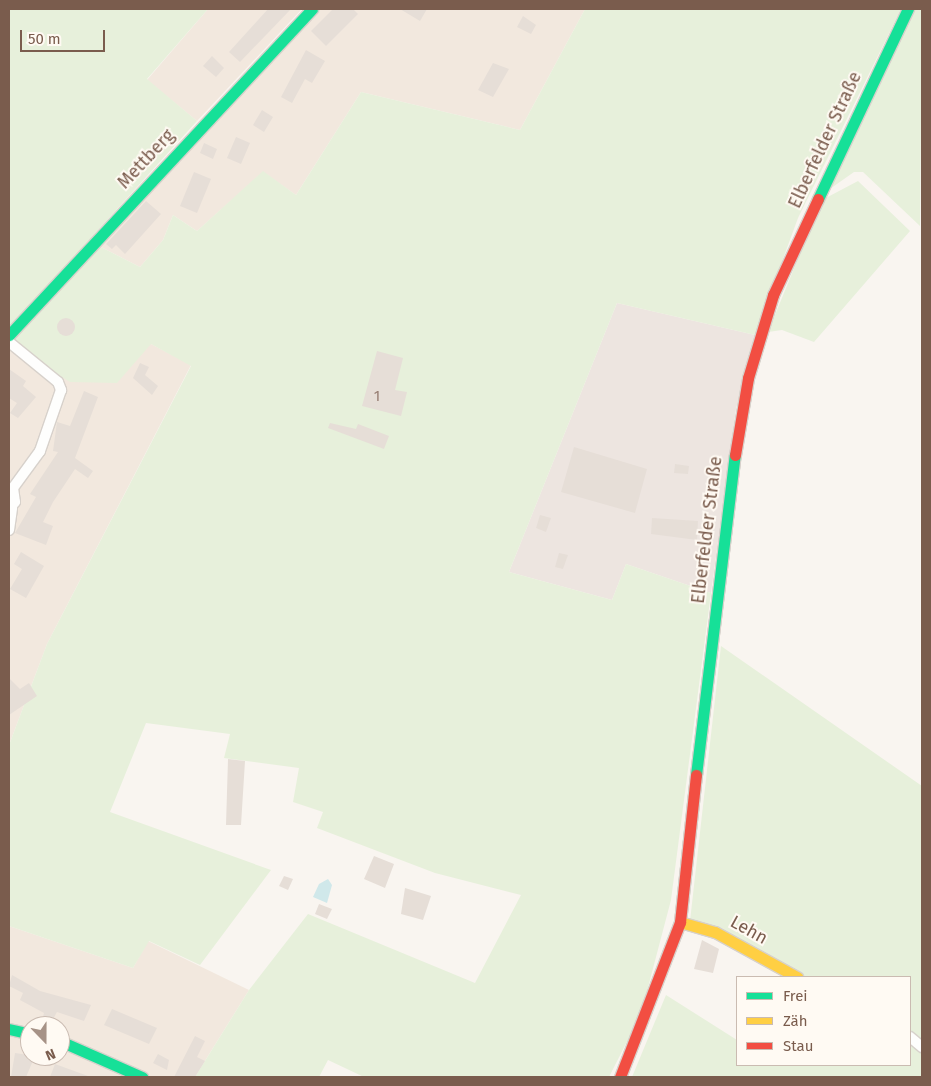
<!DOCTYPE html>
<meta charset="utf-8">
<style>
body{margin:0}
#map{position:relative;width:931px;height:1086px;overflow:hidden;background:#f9f5f0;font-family:"Fira Sans",sans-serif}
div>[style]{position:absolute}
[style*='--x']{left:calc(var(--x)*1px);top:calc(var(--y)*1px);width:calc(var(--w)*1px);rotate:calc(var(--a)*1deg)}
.residential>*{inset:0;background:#f2e8de}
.industrial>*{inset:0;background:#ede5e0}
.green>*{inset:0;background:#e7f0db}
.water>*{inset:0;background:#d0e8ea}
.building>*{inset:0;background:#e6ded7}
.round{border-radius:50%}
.roads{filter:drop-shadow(1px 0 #d7d1cb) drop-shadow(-1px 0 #d7d1cb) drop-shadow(0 1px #d7d1cb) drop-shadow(0 -1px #d7d1cb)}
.street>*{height:10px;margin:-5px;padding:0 5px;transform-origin:5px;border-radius:5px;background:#fefefd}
.fast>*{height:11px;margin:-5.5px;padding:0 5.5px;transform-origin:5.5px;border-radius:5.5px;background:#16e098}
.slow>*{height:11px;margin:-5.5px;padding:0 5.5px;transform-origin:5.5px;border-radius:5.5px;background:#ffcf43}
.jam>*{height:11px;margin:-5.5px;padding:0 5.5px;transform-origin:5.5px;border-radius:5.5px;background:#f24e42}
span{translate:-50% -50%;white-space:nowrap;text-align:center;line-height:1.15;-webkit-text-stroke:4px #fffaf3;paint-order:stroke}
.number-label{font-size:15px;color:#977e72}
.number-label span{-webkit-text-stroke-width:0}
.street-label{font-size:18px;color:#7a5c4d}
.frame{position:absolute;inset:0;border:10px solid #7a5c4d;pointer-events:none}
.legend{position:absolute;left:736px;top:976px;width:175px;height:90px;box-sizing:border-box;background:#fffaf3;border:1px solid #cabbb1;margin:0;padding:6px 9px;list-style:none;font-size:15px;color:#7a5c4d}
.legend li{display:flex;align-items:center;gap:10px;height:25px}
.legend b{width:25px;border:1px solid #cabbb1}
.north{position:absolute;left:20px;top:1016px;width:50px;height:50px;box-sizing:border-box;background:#fffaf3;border:1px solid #cabbb1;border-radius:50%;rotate:158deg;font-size:14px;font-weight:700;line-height:20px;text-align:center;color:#7a5c4d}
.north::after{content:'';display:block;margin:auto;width:18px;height:22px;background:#a69286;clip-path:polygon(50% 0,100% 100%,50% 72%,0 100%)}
.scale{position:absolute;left:20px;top:30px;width:85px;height:22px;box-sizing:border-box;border:2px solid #7a5c4d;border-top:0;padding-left:6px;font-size:15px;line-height:18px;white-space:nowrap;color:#7a5c4d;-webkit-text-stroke:4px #fffaf3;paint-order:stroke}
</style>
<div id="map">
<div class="residential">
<i style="clip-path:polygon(208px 9px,302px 9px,197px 121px,147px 80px)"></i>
<i style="clip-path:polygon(320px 9px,585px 9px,520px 130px,361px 92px,296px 195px,263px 172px,197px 231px,173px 215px,163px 240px,140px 267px,97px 245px)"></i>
<i style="clip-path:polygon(151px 344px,191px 365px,47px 644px,9px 745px,9px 345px)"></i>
<i style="clip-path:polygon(evenodd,9px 926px,133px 968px,148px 941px,249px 990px,195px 1077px,9px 1077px,9px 926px,30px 1026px,60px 1026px,60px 1056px,30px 1056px,30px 1026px)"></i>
</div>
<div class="industrial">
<i style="clip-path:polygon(617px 303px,755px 335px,736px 409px,711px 593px,626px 564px,612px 600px,509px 572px)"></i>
</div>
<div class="green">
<i style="clip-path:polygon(9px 9px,208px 9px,147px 79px,197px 121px,9px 328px)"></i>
<i style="clip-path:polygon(585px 9px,901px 9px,798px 218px,755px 335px,617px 303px,509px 572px,612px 600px,626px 564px,711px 593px,671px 900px,641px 1014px,609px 1077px,364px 1077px,328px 1060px,319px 1077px,195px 1077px,249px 990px,308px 914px,475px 983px,521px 895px,435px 873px,317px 828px,323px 812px,293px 802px,299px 768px,224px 758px,230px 734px,146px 723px,110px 812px,271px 870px,200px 965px,149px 941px,133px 968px,9px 926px,9px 745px,47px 644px,191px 366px,151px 344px,117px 383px,70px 382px,9px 345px,97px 245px,140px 267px,163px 240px,173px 215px,197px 231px,263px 171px,296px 195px,361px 92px,520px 130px)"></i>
<i style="clip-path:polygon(915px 9px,922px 9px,920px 226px,863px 172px,854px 172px,827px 191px)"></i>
<i style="clip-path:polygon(858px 181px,910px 231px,814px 342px,782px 330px,768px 332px,822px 200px)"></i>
<i style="clip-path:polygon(721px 646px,922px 786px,922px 1043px,910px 1033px,910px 977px,805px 977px,717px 928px,690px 921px)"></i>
<i style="clip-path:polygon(666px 995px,737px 1040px,737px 1065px,910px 1065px,910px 1041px,922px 1051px,922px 1077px,632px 1077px)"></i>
</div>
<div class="water">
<i style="clip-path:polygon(328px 879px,332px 885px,327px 903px,313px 897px,319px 884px)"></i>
</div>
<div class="building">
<i style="clip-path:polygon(268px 9px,291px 9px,240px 62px,229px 52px)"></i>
<i style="clip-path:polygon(333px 9px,353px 9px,358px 14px,326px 46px,311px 31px)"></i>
<i style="clip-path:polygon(400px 9px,427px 9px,420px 21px)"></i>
<i style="clip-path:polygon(523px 16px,536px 25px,531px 34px,517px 27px)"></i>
<i style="clip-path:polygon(306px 50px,325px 61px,312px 83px,305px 79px,292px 103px,281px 97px)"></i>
<i style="clip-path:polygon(212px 56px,224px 68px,216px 77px,203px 66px)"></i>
<i style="clip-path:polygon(493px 63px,509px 69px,493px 97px,478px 90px)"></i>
<i style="clip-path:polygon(262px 110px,273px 117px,264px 132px,253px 125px)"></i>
<i style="clip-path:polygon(236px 137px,250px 143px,241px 164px,227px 158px)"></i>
<i style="clip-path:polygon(204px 143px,217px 149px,213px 159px,200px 153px)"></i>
<i style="clip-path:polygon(194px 172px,211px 179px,197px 213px,180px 206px)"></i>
<i style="clip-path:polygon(146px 201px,161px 214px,125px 254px,116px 245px,112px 249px,106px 244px)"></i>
<i class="round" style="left:57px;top:318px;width:18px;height:18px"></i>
<i style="clip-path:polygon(377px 351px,403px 358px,395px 390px,407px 392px,401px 416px,362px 406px)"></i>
<i style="clip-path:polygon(140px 363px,149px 367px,145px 375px,158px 386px,152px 395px,133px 378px)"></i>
<i style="clip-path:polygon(9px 369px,26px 381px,23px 386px,36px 397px,18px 418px,10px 413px,17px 403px,9px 398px)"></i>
<i style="clip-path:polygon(84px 391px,98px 397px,75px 458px,93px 471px,88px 478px,75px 469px,53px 502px,43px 522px,53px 526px,46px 545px,15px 533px,36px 497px,30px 494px,58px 452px,53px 451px,57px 422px,70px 426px)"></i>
<i style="clip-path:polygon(330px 423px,356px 429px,358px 424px,389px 436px,384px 449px,328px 428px)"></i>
<i style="clip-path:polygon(574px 447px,647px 469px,635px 513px,561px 492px)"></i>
<i style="clip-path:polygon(675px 464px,689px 466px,688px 474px,674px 473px)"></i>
<i style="clip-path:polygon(540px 515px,551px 518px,546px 532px,536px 528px)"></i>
<i style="clip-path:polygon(652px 518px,698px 521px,697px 540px,651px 534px)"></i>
<i style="clip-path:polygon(21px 552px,44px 566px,26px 598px,10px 589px,22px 569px,14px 564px)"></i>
<i style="clip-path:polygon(559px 553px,568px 555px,563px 569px,555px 567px)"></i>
<i style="clip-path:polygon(9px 678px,20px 689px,29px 683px,37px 696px,9px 715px)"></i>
<i style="clip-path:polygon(228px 759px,245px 761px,241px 825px,226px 825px)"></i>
<i style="clip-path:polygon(374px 856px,394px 864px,385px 888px,364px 879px)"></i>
<i style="clip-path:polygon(284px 876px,293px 879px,288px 890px,279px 886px)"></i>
<i style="clip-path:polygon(405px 888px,431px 896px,423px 920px,401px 914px)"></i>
<i style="clip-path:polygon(319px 904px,332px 909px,327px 919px,315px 914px)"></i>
<i style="clip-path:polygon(702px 940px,719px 949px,713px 973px,694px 969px)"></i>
<i style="clip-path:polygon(12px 975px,40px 991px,91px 1005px,84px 1021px,57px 1012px,52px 1021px,43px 1017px,44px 1013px,20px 1000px,23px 993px,9px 986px)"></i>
<i style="clip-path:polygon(112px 1009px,157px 1028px,149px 1044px,104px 1025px)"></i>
<i style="clip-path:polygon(195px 1036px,205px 1041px,197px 1057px,205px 1061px,195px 1077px,174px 1077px)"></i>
<i style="clip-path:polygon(15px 1053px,35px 1056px,26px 1077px,11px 1077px)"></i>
<i style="clip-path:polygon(158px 1054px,169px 1060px,167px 1070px,153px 1063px)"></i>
<i style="clip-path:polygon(55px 1064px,88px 1076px,88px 1077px,50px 1077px)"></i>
</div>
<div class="roads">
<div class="street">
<i style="--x:9;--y:342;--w:63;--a:39.2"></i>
<i style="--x:58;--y:382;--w:9;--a:69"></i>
<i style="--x:61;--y:390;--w:65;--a:109"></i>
<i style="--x:40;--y:451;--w:46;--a:126.1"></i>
<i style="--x:13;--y:488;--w:14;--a:82"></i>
<i style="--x:15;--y:502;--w:9;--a:131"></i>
<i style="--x:9;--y:530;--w:22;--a:-82"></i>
<i style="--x:910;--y:1037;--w:16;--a:40"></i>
</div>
<div class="fast">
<i style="--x:818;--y:199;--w:210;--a:-64.7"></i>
<i style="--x:9;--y:335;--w:445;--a:-47.1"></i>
<i style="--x:696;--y:775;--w:322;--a:-83.1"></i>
<i style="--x:9;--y:1029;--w:22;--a:13"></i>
<i style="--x:60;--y:1041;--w:90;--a:23.7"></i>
</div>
<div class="slow">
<i style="--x:680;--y:922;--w:36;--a:16"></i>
<i style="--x:715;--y:932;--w:94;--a:28.8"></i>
</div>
<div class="jam">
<i style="--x:735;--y:455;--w:78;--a:-80.4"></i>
<i style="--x:748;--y:378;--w:87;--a:-73.2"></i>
<i style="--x:773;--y:295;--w:106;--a:-64.9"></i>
<i style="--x:620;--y:1077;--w:166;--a:-68.8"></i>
<i style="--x:680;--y:922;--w:148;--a:-83.8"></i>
</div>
</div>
<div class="number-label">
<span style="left:377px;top:397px">1</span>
</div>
<div class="street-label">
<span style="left:825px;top:140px;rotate:-65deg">Elberfelder Straße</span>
<span style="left:146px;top:159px;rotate:-47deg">Mettberg</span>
<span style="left:707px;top:530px;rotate:-83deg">Elberfelder Straße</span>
<span style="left:749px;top:930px;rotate:29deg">Lehn</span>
</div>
<div class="frame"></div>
<ul class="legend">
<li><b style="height:6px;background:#16e098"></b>Frei</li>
<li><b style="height:6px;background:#ffcf43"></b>Zäh</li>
<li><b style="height:6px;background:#f24e42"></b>Stau</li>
</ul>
<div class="north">N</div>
<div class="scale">50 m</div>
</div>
